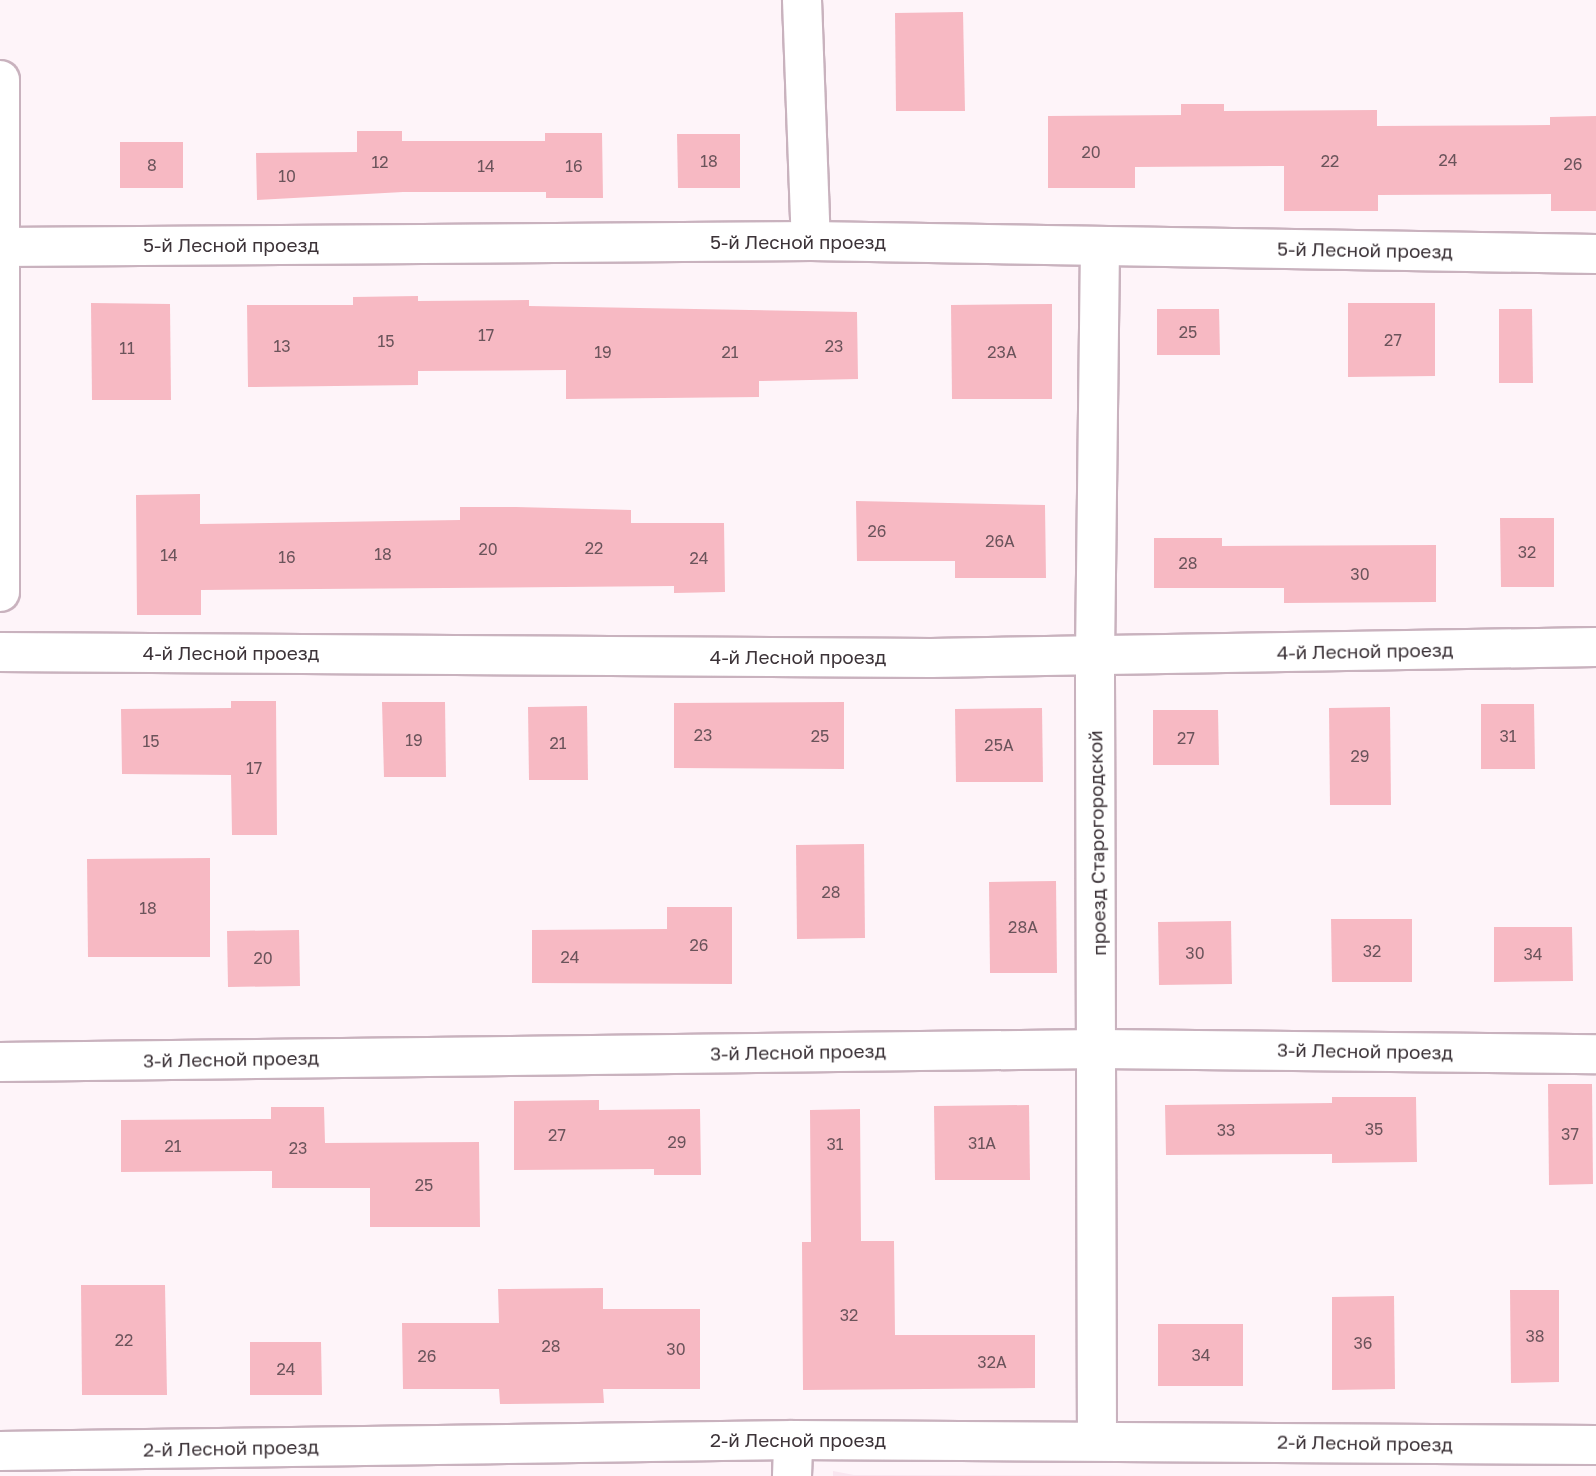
<!DOCTYPE html>
<meta charset="utf-8">
<style>
body{margin:0}
#map{position:relative;width:1596px;height:1476px;overflow:hidden;background:#fef4f9;font-family:"Golos Text",sans-serif}
div>[style]{position:absolute}
[style*='--x']{left:calc(var(--x)*1px);top:calc(var(--y)*1px);width:calc(var(--w)*1px);rotate:calc(var(--a)*1deg)}
.built>*{inset:0;background:#f9e6f0}
.building>*{inset:0;background:#f7b9c3}
.roads{filter:drop-shadow(2px 0 #c9b2be) drop-shadow(-2px 0 #c9b2be) drop-shadow(0 2px #c9b2be) drop-shadow(0 -2px #c9b2be)}
.street>*{height:38px;margin:-19px;padding:0 19px;transform-origin:19px;border-radius:19px;background:#fff}
span{translate:-50% -50%;white-space:nowrap;text-align:center;line-height:1.15;-webkit-text-stroke:5px #fff;paint-order:stroke}
.number-label{font-size:16px;color:#6b545b}
.number-label span{-webkit-text-stroke-width:0}
.street-label{font-size:19px;color:#3c3338}
</style>
<div id="map">
<div class="built">
<i style="clip-path:polygon(833px 1471px,854px 1475px,1155px 1476px,833px 1476px)"></i>
</div>
<div class="building">
<i style="clip-path:polygon(963px 12px,965px 111px,896px 111px,895px 13px)"></i>
<i style="clip-path:polygon(1181px 104px,1224px 104px,1224px 111px,1377px 110px,1377px 126px,1550px 125px,1550px 117px,1596px 116px,1596px 211px,1551px 211px,1551px 194px,1378px 195px,1378px 211px,1284px 211px,1284px 166px,1135px 167px,1135px 188px,1048px 188px,1048px 116px,1181px 115px)"></i>
<i style="clip-path:polygon(357px 131px,402px 131px,402px 141px,545px 141px,545px 133px,602px 133px,603px 198px,546px 198px,546px 192px,403px 192px,257px 200px,256px 153px,357px 152px)"></i>
<i style="clip-path:polygon(677px 134px,740px 134px,740px 188px,678px 188px)"></i>
<i style="clip-path:polygon(120px 142px,183px 142px,183px 188px,120px 188px)"></i>
<i style="clip-path:polygon(418px 296px,418px 301px,529px 300px,529px 306px,857px 312px,858px 379px,759px 381px,759px 397px,566px 399px,566px 370px,418px 371px,418px 385px,248px 387px,247px 305px,353px 305px,353px 297px)"></i>
<i style="clip-path:polygon(91px 303px,170px 304px,171px 400px,92px 400px)"></i>
<i style="clip-path:polygon(1348px 303px,1435px 303px,1435px 376px,1348px 377px)"></i>
<i style="clip-path:polygon(1052px 304px,1052px 399px,952px 399px,951px 305px)"></i>
<i style="clip-path:polygon(1157px 309px,1219px 309px,1220px 355px,1157px 355px)"></i>
<i style="clip-path:polygon(1499px 309px,1532px 309px,1533px 383px,1499px 383px)"></i>
<i style="clip-path:polygon(200px 494px,200px 524px,460px 520px,460px 507px,516px 507px,631px 510px,631px 523px,724px 523px,725px 592px,674px 593px,674px 586px,201px 590px,201px 615px,137px 615px,136px 495px)"></i>
<i style="clip-path:polygon(856px 501px,1045px 505px,1046px 578px,955px 578px,955px 561px,857px 561px)"></i>
<i style="clip-path:polygon(1500px 518px,1554px 518px,1554px 587px,1501px 587px)"></i>
<i style="clip-path:polygon(1154px 538px,1222px 538px,1222px 546px,1436px 545px,1436px 602px,1284px 603px,1284px 588px,1154px 588px)"></i>
<i style="clip-path:polygon(231px 701px,276px 701px,277px 835px,232px 835px,231px 775px,122px 774px,121px 709px,231px 708px)"></i>
<i style="clip-path:polygon(382px 702px,445px 702px,446px 777px,384px 777px)"></i>
<i style="clip-path:polygon(844px 702px,844px 769px,674px 768px,674px 703px)"></i>
<i style="clip-path:polygon(1481px 704px,1534px 704px,1535px 769px,1481px 769px)"></i>
<i style="clip-path:polygon(587px 706px,588px 780px,529px 780px,528px 707px)"></i>
<i style="clip-path:polygon(1390px 707px,1391px 805px,1330px 805px,1329px 708px)"></i>
<i style="clip-path:polygon(1042px 708px,1043px 782px,956px 782px,955px 709px)"></i>
<i style="clip-path:polygon(1153px 710px,1218px 710px,1219px 765px,1153px 765px)"></i>
<i style="clip-path:polygon(864px 844px,865px 938px,797px 939px,796px 845px)"></i>
<i style="clip-path:polygon(210px 858px,210px 957px,88px 957px,87px 859px)"></i>
<i style="clip-path:polygon(1056px 881px,1057px 973px,990px 973px,989px 882px)"></i>
<i style="clip-path:polygon(667px 907px,732px 907px,732px 984px,532px 983px,532px 930px,667px 929px)"></i>
<i style="clip-path:polygon(1331px 919px,1412px 919px,1412px 982px,1332px 982px)"></i>
<i style="clip-path:polygon(1231px 921px,1232px 984px,1159px 985px,1158px 922px)"></i>
<i style="clip-path:polygon(1494px 927px,1572px 927px,1573px 981px,1494px 982px)"></i>
<i style="clip-path:polygon(299px 930px,300px 986px,228px 987px,227px 931px)"></i>
<i style="clip-path:polygon(1548px 1084px,1592px 1084px,1593px 1184px,1549px 1185px)"></i>
<i style="clip-path:polygon(1332px 1097px,1416px 1097px,1417px 1162px,1332px 1163px,1332px 1154px,1166px 1155px,1165px 1105px,1332px 1103px)"></i>
<i style="clip-path:polygon(599px 1100px,599px 1110px,700px 1109px,701px 1175px,654px 1175px,654px 1169px,514px 1170px,514px 1101px)"></i>
<i style="clip-path:polygon(1029px 1105px,1030px 1180px,935px 1180px,934px 1106px)"></i>
<i style="clip-path:polygon(271px 1107px,324px 1107px,325px 1143px,479px 1142px,480px 1227px,370px 1227px,370px 1188px,272px 1188px,272px 1171px,121px 1172px,121px 1120px,271px 1119px)"></i>
<i style="clip-path:polygon(860px 1109px,861px 1241px,894px 1241px,895px 1335px,1035px 1335px,1035px 1388px,803px 1390px,802px 1242px,811px 1242px,810px 1110px)"></i>
<i style="clip-path:polygon(81px 1285px,165px 1285px,167px 1395px,82px 1395px)"></i>
<i style="clip-path:polygon(603px 1288px,603px 1309px,700px 1309px,700px 1389px,603px 1389px,604px 1403px,500px 1404px,499px 1389px,403px 1389px,402px 1323px,499px 1323px,498px 1289px)"></i>
<i style="clip-path:polygon(1510px 1290px,1559px 1290px,1559px 1382px,1511px 1383px)"></i>
<i style="clip-path:polygon(1394px 1296px,1395px 1389px,1332px 1390px,1332px 1297px)"></i>
<i style="clip-path:polygon(1158px 1324px,1243px 1324px,1243px 1386px,1158px 1386px)"></i>
<i style="clip-path:polygon(250px 1342px,321px 1342px,322px 1395px,250px 1395px)"></i>
</div>
<div class="roads">
<div class="street">
<i style="--x:802;--y:0;--w:241;--a:87.9"></i>
<i style="--x:0;--y:80;--w:512;--a:90"></i>
<i style="--x:0;--y:247;--w:811;--a:-0.42"></i>
<i style="--x:811;--y:241;--w:785;--a:0.95"></i>
<i style="--x:0;--y:652;--w:931;--a:0.37"></i>
<i style="--x:931;--y:658;--w:665;--a:-0.95"></i>
<i style="--x:0;--y:1062;--w:1099;--a:-0.68"></i>
<i style="--x:1099;--y:1049;--w:497;--a:0.6"></i>
<i style="--x:1097;--y:1440;--w:784;--a:-90.15"></i>
<i style="--x:1095;--y:656;--w:410;--a:-89.3"></i>
<i style="--x:0;--y:1451;--w:793;--a:-0.79"></i>
<i style="--x:793;--y:1440;--w:803;--a:0.36"></i>
<i style="--x:792;--y:1476;--w:36;--a:-88"></i>
</div>
</div>
<div class="number-label">
<span style="left:1091px;top:152px">20</span>
<span style="left:1448px;top:160px">24</span>
<span style="left:709px;top:161px">18</span>
<span style="left:1330px;top:161px">22</span>
<span style="left:380px;top:162px">12</span>
<span style="left:1573px;top:164px">26</span>
<span style="left:152px;top:165px">8</span>
<span style="left:486px;top:166px">14</span>
<span style="left:574px;top:166px">16</span>
<span style="left:287px;top:176px">10</span>
<span style="left:1188px;top:332px">25</span>
<span style="left:486px;top:335px">17</span>
<span style="left:1393px;top:340px">27</span>
<span style="left:386px;top:341px">15</span>
<span style="left:282px;top:346px">13</span>
<span style="left:834px;top:346px">23</span>
<span style="left:127px;top:348px">11</span>
<span style="left:603px;top:352px">19</span>
<span style="left:730px;top:352px">21</span>
<span style="left:1002px;top:352px">23А</span>
<span style="left:877px;top:531px">26</span>
<span style="left:1000px;top:541px">26А</span>
<span style="left:594px;top:548px">22</span>
<span style="left:488px;top:549px">20</span>
<span style="left:1527px;top:552px">32</span>
<span style="left:383px;top:554px">18</span>
<span style="left:169px;top:555px">14</span>
<span style="left:287px;top:557px">16</span>
<span style="left:699px;top:558px">24</span>
<span style="left:1188px;top:563px">28</span>
<span style="left:1360px;top:574px">30</span>
<span style="left:703px;top:735px">23</span>
<span style="left:820px;top:736px">25</span>
<span style="left:1508px;top:736px">31</span>
<span style="left:1186px;top:738px">27</span>
<span style="left:414px;top:740px">19</span>
<span style="left:151px;top:741px">15</span>
<span style="left:558px;top:743px">21</span>
<span style="left:999px;top:745px">25А</span>
<span style="left:1360px;top:756px">29</span>
<span style="left:254px;top:768px">17</span>
<span style="left:831px;top:892px">28</span>
<span style="left:148px;top:908px">18</span>
<span style="left:1023px;top:927px">28А</span>
<span style="left:699px;top:945px">26</span>
<span style="left:1372px;top:951px">32</span>
<span style="left:1195px;top:953px">30</span>
<span style="left:1533px;top:954px">34</span>
<span style="left:570px;top:957px">24</span>
<span style="left:263px;top:958px">20</span>
<span style="left:1374px;top:1129px">35</span>
<span style="left:1226px;top:1130px">33</span>
<span style="left:1570px;top:1134px">37</span>
<span style="left:557px;top:1135px">27</span>
<span style="left:677px;top:1142px">29</span>
<span style="left:982px;top:1143px">31А</span>
<span style="left:835px;top:1144px">31</span>
<span style="left:173px;top:1146px">21</span>
<span style="left:298px;top:1148px">23</span>
<span style="left:424px;top:1185px">25</span>
<span style="left:849px;top:1315px">32</span>
<span style="left:1535px;top:1336px">38</span>
<span style="left:124px;top:1340px">22</span>
<span style="left:1363px;top:1343px">36</span>
<span style="left:551px;top:1346px">28</span>
<span style="left:676px;top:1349px">30</span>
<span style="left:1201px;top:1355px">34</span>
<span style="left:427px;top:1356px">26</span>
<span style="left:992px;top:1362px">32А</span>
<span style="left:286px;top:1369px">24</span>
</div>
<div class="street-label">
<span style="left:798px;top:242px">5-й Лесной проезд</span>
<span style="left:231px;top:245px">5-й Лесной проезд</span>
<span style="left:1365px;top:250px;rotate:1deg">5-й Лесной проезд</span>
<span style="left:1365px;top:651px;rotate:-1deg">4-й Лесной проезд</span>
<span style="left:231px;top:653px">4-й Лесной проезд</span>
<span style="left:798px;top:657px">4-й Лесной проезд</span>
<span style="left:1097px;top:843px;rotate:-91deg">проезд Старогородской</span>
<span style="left:1365px;top:1051px;rotate:1deg">3-й Лесной проезд</span>
<span style="left:798px;top:1052px;rotate:-1deg">3-й Лесной проезд</span>
<span style="left:231px;top:1059px;rotate:-1deg">3-й Лесной проезд</span>
<span style="left:798px;top:1440px">2-й Лесной проезд</span>
<span style="left:1365px;top:1443px;rotate:1deg">2-й Лесной проезд</span>
<span style="left:231px;top:1448px;rotate:-1deg">2-й Лесной проезд</span>
</div>
</div>
